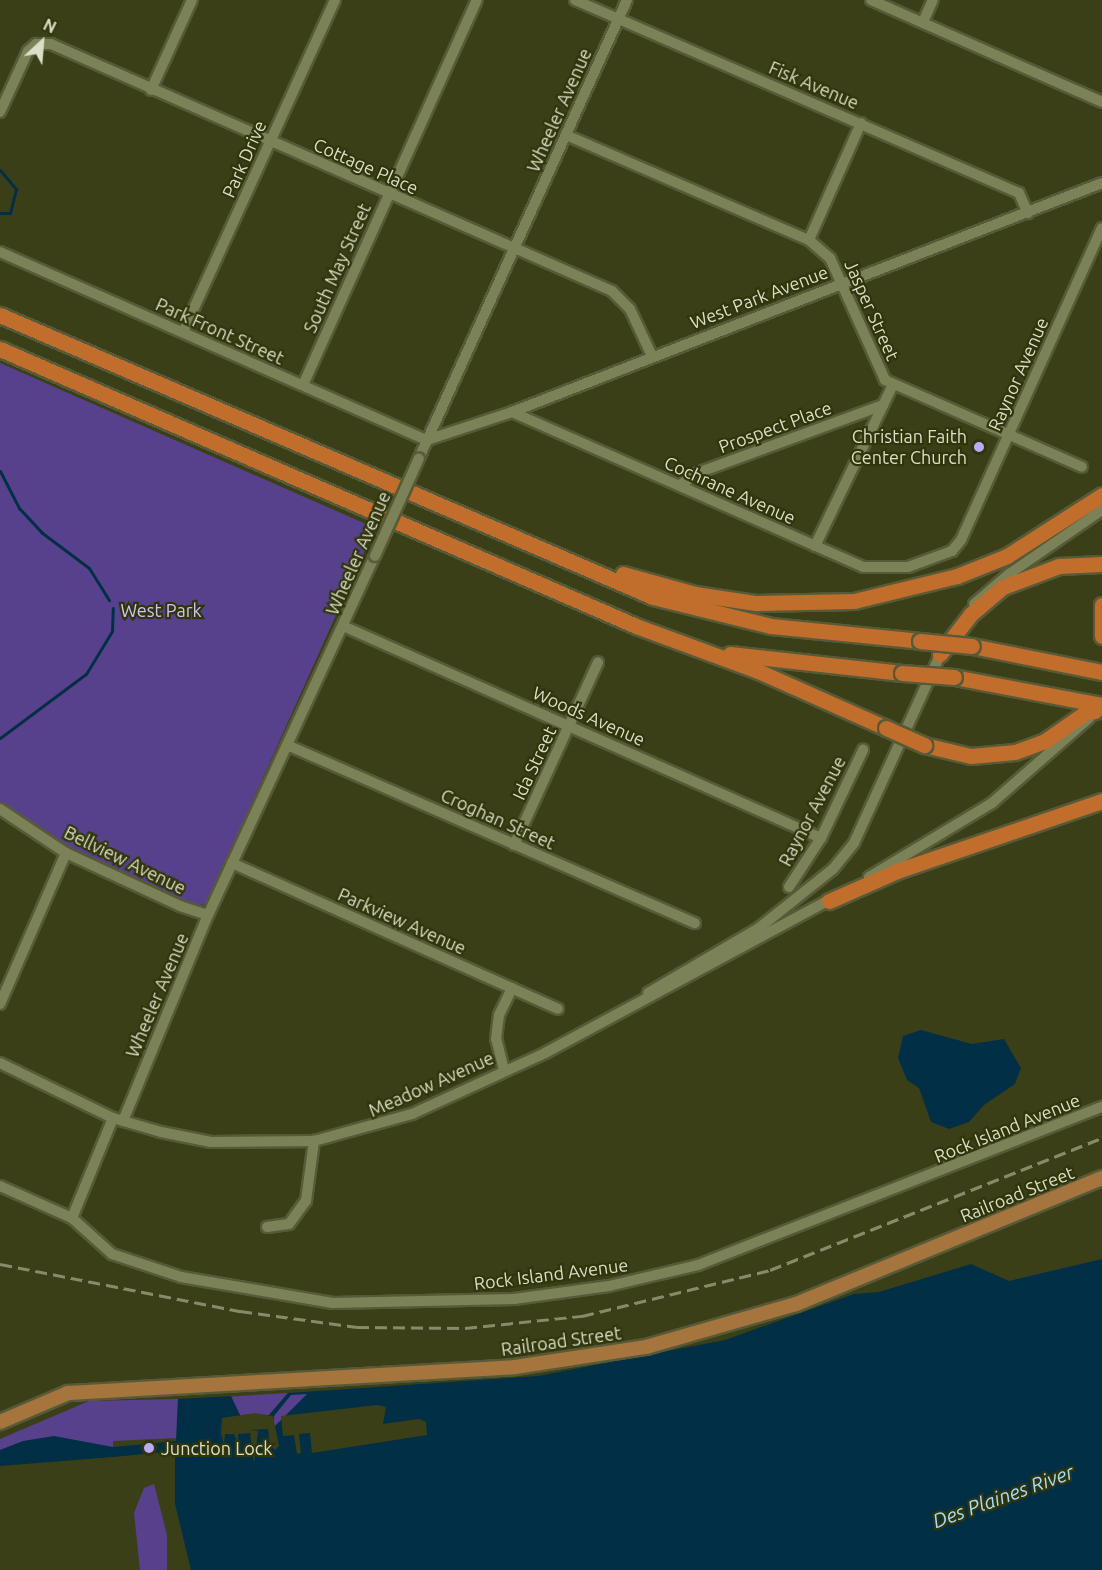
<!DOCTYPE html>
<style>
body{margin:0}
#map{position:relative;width:1102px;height:1570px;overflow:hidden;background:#3b3f17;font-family:Ubuntu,sans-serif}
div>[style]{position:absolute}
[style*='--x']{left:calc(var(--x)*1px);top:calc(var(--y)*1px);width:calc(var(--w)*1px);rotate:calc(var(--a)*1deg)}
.green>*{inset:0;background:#57418d}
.water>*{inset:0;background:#013046}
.pier>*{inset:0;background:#3b3f17}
.stream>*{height:3px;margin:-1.5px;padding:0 1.5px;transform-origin:1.5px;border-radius:1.5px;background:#013046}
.roads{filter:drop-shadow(2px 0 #575a38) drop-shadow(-2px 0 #575a38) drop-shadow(0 2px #575a38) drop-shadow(0 -2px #575a38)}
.minor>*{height:10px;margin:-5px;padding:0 5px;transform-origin:5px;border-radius:5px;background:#7c8257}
.major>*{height:14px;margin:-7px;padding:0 7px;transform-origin:7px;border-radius:7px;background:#a5753d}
.highway>*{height:15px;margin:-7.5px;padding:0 7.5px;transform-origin:7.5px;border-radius:7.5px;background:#c16d2c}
.rail>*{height:3px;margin-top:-1.5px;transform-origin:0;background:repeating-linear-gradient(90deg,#878b6b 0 12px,transparent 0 18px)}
.bridges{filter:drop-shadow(2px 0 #575a38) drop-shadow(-2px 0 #575a38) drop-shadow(0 2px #575a38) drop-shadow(0 -2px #575a38)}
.minor-bridge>*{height:10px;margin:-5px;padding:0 5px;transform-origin:5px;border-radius:5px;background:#7c8257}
.highway-bridge>*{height:15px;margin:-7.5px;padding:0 7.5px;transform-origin:7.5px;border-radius:7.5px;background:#c16d2c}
.dots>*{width:16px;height:16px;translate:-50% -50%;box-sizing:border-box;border:3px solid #31350b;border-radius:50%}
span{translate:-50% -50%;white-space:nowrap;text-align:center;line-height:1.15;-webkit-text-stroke:4.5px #31350b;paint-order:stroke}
.street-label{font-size:18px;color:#dbdfc8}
.poi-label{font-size:18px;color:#dbdfc8}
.right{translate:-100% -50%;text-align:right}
.left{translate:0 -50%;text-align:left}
.park-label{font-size:18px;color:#cfc4f9}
.water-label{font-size:20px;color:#a5ddfd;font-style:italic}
.north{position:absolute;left:12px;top:12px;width:60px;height:60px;-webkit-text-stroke:4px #31350b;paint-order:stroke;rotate:26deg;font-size:16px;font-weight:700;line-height:24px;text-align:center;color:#dbdfc8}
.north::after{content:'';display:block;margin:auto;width:21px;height:27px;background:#dbdfc8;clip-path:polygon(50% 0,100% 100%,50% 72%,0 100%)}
</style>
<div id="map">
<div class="green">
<i style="clip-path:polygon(0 363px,375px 528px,206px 905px,187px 904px,0 812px)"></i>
<i style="clip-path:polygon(288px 1393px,269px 1415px,222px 1418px,223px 1397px)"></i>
<i style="clip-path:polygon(291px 1394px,308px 1394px,274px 1427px,273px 1416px)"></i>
<i style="clip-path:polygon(178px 1399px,177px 1438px,113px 1441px,113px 1447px,0 1468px,0 1439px,89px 1401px)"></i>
<i style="clip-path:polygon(154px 1484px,167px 1535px,167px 1570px,140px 1570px,134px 1513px,144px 1488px)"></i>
</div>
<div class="water">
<i style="clip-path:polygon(921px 1030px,972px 1044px,1004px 1039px,1021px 1068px,1015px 1084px,984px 1105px,969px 1122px,949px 1129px,931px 1122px,919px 1088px,907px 1080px,898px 1058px,903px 1036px)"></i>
<i style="clip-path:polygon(evenodd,1102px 1259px,1102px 1570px,191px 1570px,175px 1504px,175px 1451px,0 1468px,0 1450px,23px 1441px,54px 1436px,113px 1447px,176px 1441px,178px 1399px,231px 1396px,241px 1417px,248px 1417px,269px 1415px,288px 1393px,538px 1376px,725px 1340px,854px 1294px,879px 1292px,971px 1264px,1009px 1281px,1102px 1259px,307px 1394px,275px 1426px,274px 1426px,274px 1416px,291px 1395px,307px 1394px)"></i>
</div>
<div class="pier">
<i style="clip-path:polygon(378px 1405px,386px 1407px,383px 1424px,419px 1419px,426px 1422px,427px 1435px,312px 1453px,310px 1433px,299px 1434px,301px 1453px,297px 1454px,294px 1435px,283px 1436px,281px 1416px)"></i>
<i style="clip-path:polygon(255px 1413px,273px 1416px,279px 1446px,275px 1450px,270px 1446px,268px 1429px,250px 1430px,258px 1431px,254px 1464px,250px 1433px,238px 1434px,238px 1443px,234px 1434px,225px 1434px,224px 1444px,221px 1434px,222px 1418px)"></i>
<i style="clip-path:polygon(114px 1457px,114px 1461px,0 1471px,0 1466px)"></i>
</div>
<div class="stream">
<i style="--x:0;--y:170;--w:25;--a:50"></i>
<i style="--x:16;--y:189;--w:25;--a:104"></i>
<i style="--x:10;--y:213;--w:10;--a:180"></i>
<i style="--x:0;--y:471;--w:42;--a:62.8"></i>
<i style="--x:19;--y:508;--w:33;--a:47"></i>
<i style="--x:41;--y:532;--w:60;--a:36.9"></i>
<i style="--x:89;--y:568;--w:38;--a:58"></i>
<i style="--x:0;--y:738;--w:107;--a:-36.7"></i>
<i style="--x:86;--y:674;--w:50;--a:-58.8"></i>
<i style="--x:112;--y:631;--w:23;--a:-88"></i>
</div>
<div class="roads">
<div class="minor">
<i style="--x:575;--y:0;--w:484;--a:23.5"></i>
<i style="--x:1019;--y:193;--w:22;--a:66"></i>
<i style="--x:871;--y:0;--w:253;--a:23.8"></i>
<i style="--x:923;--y:22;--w:24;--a:-66"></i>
<i style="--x:151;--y:90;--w:99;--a:-65.5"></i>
<i style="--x:0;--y:112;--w:67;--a:-65.3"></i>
<i style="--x:28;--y:51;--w:11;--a:-41"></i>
<i style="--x:36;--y:44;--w:15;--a:0"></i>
<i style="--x:51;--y:44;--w:613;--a:23.76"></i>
<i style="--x:612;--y:291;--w:25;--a:45"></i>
<i style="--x:630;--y:309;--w:52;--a:64.9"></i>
<i style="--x:566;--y:135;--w:265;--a:23.4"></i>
<i style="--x:809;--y:240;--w:28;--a:41"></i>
<i style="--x:830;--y:258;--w:134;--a:65.7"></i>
<i style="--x:885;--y:380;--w:215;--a:23.8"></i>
<i style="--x:809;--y:240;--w:128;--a:-66"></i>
<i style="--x:0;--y:252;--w:467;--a:23.8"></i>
<i style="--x:427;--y:440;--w:89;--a:-18.2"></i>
<i style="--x:512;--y:412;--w:633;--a:-21.21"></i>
<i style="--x:183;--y:332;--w:365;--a:-65.4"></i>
<i style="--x:303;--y:385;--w:422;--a:-65.7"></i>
<i style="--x:512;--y:412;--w:384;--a:23.8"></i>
<i style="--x:863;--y:567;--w:45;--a:0"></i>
<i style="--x:908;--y:567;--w:47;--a:-20"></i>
<i style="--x:952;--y:551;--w:14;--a:-51"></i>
<i style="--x:961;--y:540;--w:342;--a:-65.7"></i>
<i style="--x:419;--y:458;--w:503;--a:-65.57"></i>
<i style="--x:680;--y:485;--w:24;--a:-33"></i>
<i style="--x:700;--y:472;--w:195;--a:-20.1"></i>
<i style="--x:815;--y:546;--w:179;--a:-64.2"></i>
<i style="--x:974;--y:604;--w:46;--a:-40.6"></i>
<i style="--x:1009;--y:574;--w:113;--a:-34.5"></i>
<i style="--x:343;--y:626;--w:523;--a:23.92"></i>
<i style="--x:287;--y:745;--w:445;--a:23.6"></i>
<i style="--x:0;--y:809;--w:79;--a:33.7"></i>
<i style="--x:66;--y:853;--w:126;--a:24.9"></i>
<i style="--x:180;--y:906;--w:29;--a:18"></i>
<i style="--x:514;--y:845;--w:201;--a:-65.3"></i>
<i style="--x:232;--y:863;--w:357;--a:24.1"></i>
<i style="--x:869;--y:877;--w:144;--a:-31"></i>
<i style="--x:992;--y:803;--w:129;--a:-41.2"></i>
<i style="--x:789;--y:887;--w:59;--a:-56.9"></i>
<i style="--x:821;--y:838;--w:98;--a:-64.5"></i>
<i style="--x:648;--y:993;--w:129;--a:-30.4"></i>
<i style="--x:759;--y:928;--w:95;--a:-38.6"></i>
<i style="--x:833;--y:869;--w:33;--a:-51"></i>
<i style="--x:854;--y:843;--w:213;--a:-65.4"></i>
<i style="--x:0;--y:1004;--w:165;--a:-66.4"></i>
<i style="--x:0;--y:1063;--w:126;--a:26"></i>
<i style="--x:113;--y:1118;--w:50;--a:16.3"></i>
<i style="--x:161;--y:1132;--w:51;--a:11.3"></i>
<i style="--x:211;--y:1142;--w:103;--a:-0.6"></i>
<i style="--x:314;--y:1141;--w:102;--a:-15.4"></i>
<i style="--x:412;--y:1114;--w:146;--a:-24.6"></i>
<i style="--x:545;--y:1053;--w:329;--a:-28.3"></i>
<i style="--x:504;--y:1070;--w:32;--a:-104"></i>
<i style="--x:496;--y:1039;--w:24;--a:-83"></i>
<i style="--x:499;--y:1015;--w:30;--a:-64"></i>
<i style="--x:123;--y:1121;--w:223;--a:-67.6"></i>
<i style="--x:208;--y:915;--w:396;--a:-65.1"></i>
<i style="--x:0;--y:1186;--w:79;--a:24"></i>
<i style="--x:72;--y:1218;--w:54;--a:42"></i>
<i style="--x:112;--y:1254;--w:73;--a:18.4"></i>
<i style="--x:181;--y:1277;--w:154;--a:9.7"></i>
<i style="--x:333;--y:1303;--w:181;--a:-1.3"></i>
<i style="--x:514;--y:1299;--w:96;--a:-7.8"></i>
<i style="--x:609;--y:1286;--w:91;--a:-13.3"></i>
<i style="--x:698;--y:1265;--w:434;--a:-21.4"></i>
<i style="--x:72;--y:1218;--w:108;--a:-67.7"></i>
<i style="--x:267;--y:1227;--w:22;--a:-8"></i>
<i style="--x:289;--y:1224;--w:29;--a:-54"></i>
<i style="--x:306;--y:1201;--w:61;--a:-82.4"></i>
</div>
<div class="major">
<i style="--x:0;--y:1422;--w:74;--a:-23.1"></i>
<i style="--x:68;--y:1393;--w:448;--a:-3.3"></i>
<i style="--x:515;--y:1367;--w:133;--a:-8.7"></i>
<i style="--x:646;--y:1347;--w:156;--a:-16"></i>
<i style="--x:796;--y:1304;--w:331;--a:-22.4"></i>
</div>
<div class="highway">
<i style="--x:0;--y:315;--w:711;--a:23.36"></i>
<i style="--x:653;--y:597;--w:122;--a:13.8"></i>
<i style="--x:771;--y:626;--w:150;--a:5.7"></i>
<i style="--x:0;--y:349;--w:694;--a:23.53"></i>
<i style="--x:636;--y:626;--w:130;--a:20.2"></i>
<i style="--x:758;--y:671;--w:140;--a:24"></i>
<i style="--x:623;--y:574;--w:75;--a:15.5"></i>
<i style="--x:695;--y:594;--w:62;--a:8.4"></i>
<i style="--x:756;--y:603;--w:98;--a:-1.2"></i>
<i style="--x:854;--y:601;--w:106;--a:-13.6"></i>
<i style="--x:957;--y:576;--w:54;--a:-21.8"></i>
<i style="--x:1007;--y:556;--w:113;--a:-32.7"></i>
<i style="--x:1102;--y:605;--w:31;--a:90"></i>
<i style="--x:972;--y:646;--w:133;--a:11.3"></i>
<i style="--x:730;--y:654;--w:173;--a:6.3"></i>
<i style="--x:940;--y:654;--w:51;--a:-52.2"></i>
<i style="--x:971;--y:614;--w:42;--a:-40.2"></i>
<i style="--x:1003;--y:587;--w:60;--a:-20.6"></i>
<i style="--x:1059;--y:566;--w:43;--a:-2.7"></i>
<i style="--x:954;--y:677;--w:151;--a:10.7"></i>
<i style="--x:924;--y:745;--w:48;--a:13.2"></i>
<i style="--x:971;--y:756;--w:44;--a:-5.2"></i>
<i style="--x:1015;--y:752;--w:32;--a:-20"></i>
<i style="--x:1045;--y:741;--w:49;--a:-35"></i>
<i style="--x:1085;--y:713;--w:10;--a:-11"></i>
<i style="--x:829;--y:901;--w:74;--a:-23.8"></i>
<i style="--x:897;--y:871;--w:217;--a:-18.9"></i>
</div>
</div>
<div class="rail">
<i style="--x:0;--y:1264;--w:245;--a:11.1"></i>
<i style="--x:240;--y:1311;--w:118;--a:7.8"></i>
<i style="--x:357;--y:1327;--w:108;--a:0.5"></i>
<i style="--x:465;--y:1328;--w:118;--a:-5.9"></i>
<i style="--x:582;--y:1316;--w:194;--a:-13.7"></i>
<i style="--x:770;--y:1270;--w:357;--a:-21.7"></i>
</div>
<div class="bridges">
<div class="minor-bridge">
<i style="--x:375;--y:556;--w:107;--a:-65.8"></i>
</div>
<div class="highway-bridge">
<i style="--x:920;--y:641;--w:52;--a:5.5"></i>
<i style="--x:902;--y:673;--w:52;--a:4.4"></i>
<i style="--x:886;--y:728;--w:42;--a:24.1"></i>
</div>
</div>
<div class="dots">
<i style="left:979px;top:447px;background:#bbaaf6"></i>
<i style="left:149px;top:1448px;background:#bbaaf6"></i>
</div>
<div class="street-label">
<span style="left:814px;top:85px;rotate:23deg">Fisk Avenue</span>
<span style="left:559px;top:110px;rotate:-66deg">Wheeler Avenue</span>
<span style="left:244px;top:159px;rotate:-66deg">Park Drive</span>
<span style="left:366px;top:166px;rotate:24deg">Cottage Place</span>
<span style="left:337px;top:268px;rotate:-66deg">South May Street</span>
<span style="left:759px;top:297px;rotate:-21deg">West Park Avenue</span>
<span style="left:872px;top:310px;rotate:66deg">Jasper Street</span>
<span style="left:220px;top:331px;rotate:24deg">Park Front Street</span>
<span style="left:1018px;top:374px;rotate:-66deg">Raynor Avenue</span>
<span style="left:775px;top:427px;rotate:-20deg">Prospect Place</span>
<span style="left:730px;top:490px;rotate:24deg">Cochrane Avenue</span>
<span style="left:358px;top:553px;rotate:-66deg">Wheeler Avenue</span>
<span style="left:589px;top:716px;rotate:24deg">Woods Avenue</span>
<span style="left:534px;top:763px;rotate:-65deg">Ida Street</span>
<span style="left:812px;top:811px;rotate:-62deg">Raynor Avenue</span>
<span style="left:498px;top:819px;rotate:24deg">Croghan Street</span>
<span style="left:125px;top:860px;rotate:26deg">Bellview Avenue</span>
<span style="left:402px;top:921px;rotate:24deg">Parkview Avenue</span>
<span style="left:157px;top:995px;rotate:-67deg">Wheeler Avenue</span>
<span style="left:431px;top:1084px;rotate:-24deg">Meadow Avenue</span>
<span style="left:1007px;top:1128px;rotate:-22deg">Rock Island Avenue</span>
<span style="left:1017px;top:1194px;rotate:-22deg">Railroad Street</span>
<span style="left:551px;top:1274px;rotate:-7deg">Rock Island Avenue</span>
<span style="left:561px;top:1341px;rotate:-8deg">Railroad Street</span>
</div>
<div class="poi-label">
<span class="right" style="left:967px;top:447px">Christian Faith<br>Center Church</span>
<span class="left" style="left:161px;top:1448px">Junction Lock</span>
</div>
<div class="park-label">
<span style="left:161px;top:610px">West Park</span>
</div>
<div class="water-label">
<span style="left:1003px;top:1496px;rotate:-20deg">Des Plaines River</span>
</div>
<div class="north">N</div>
</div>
